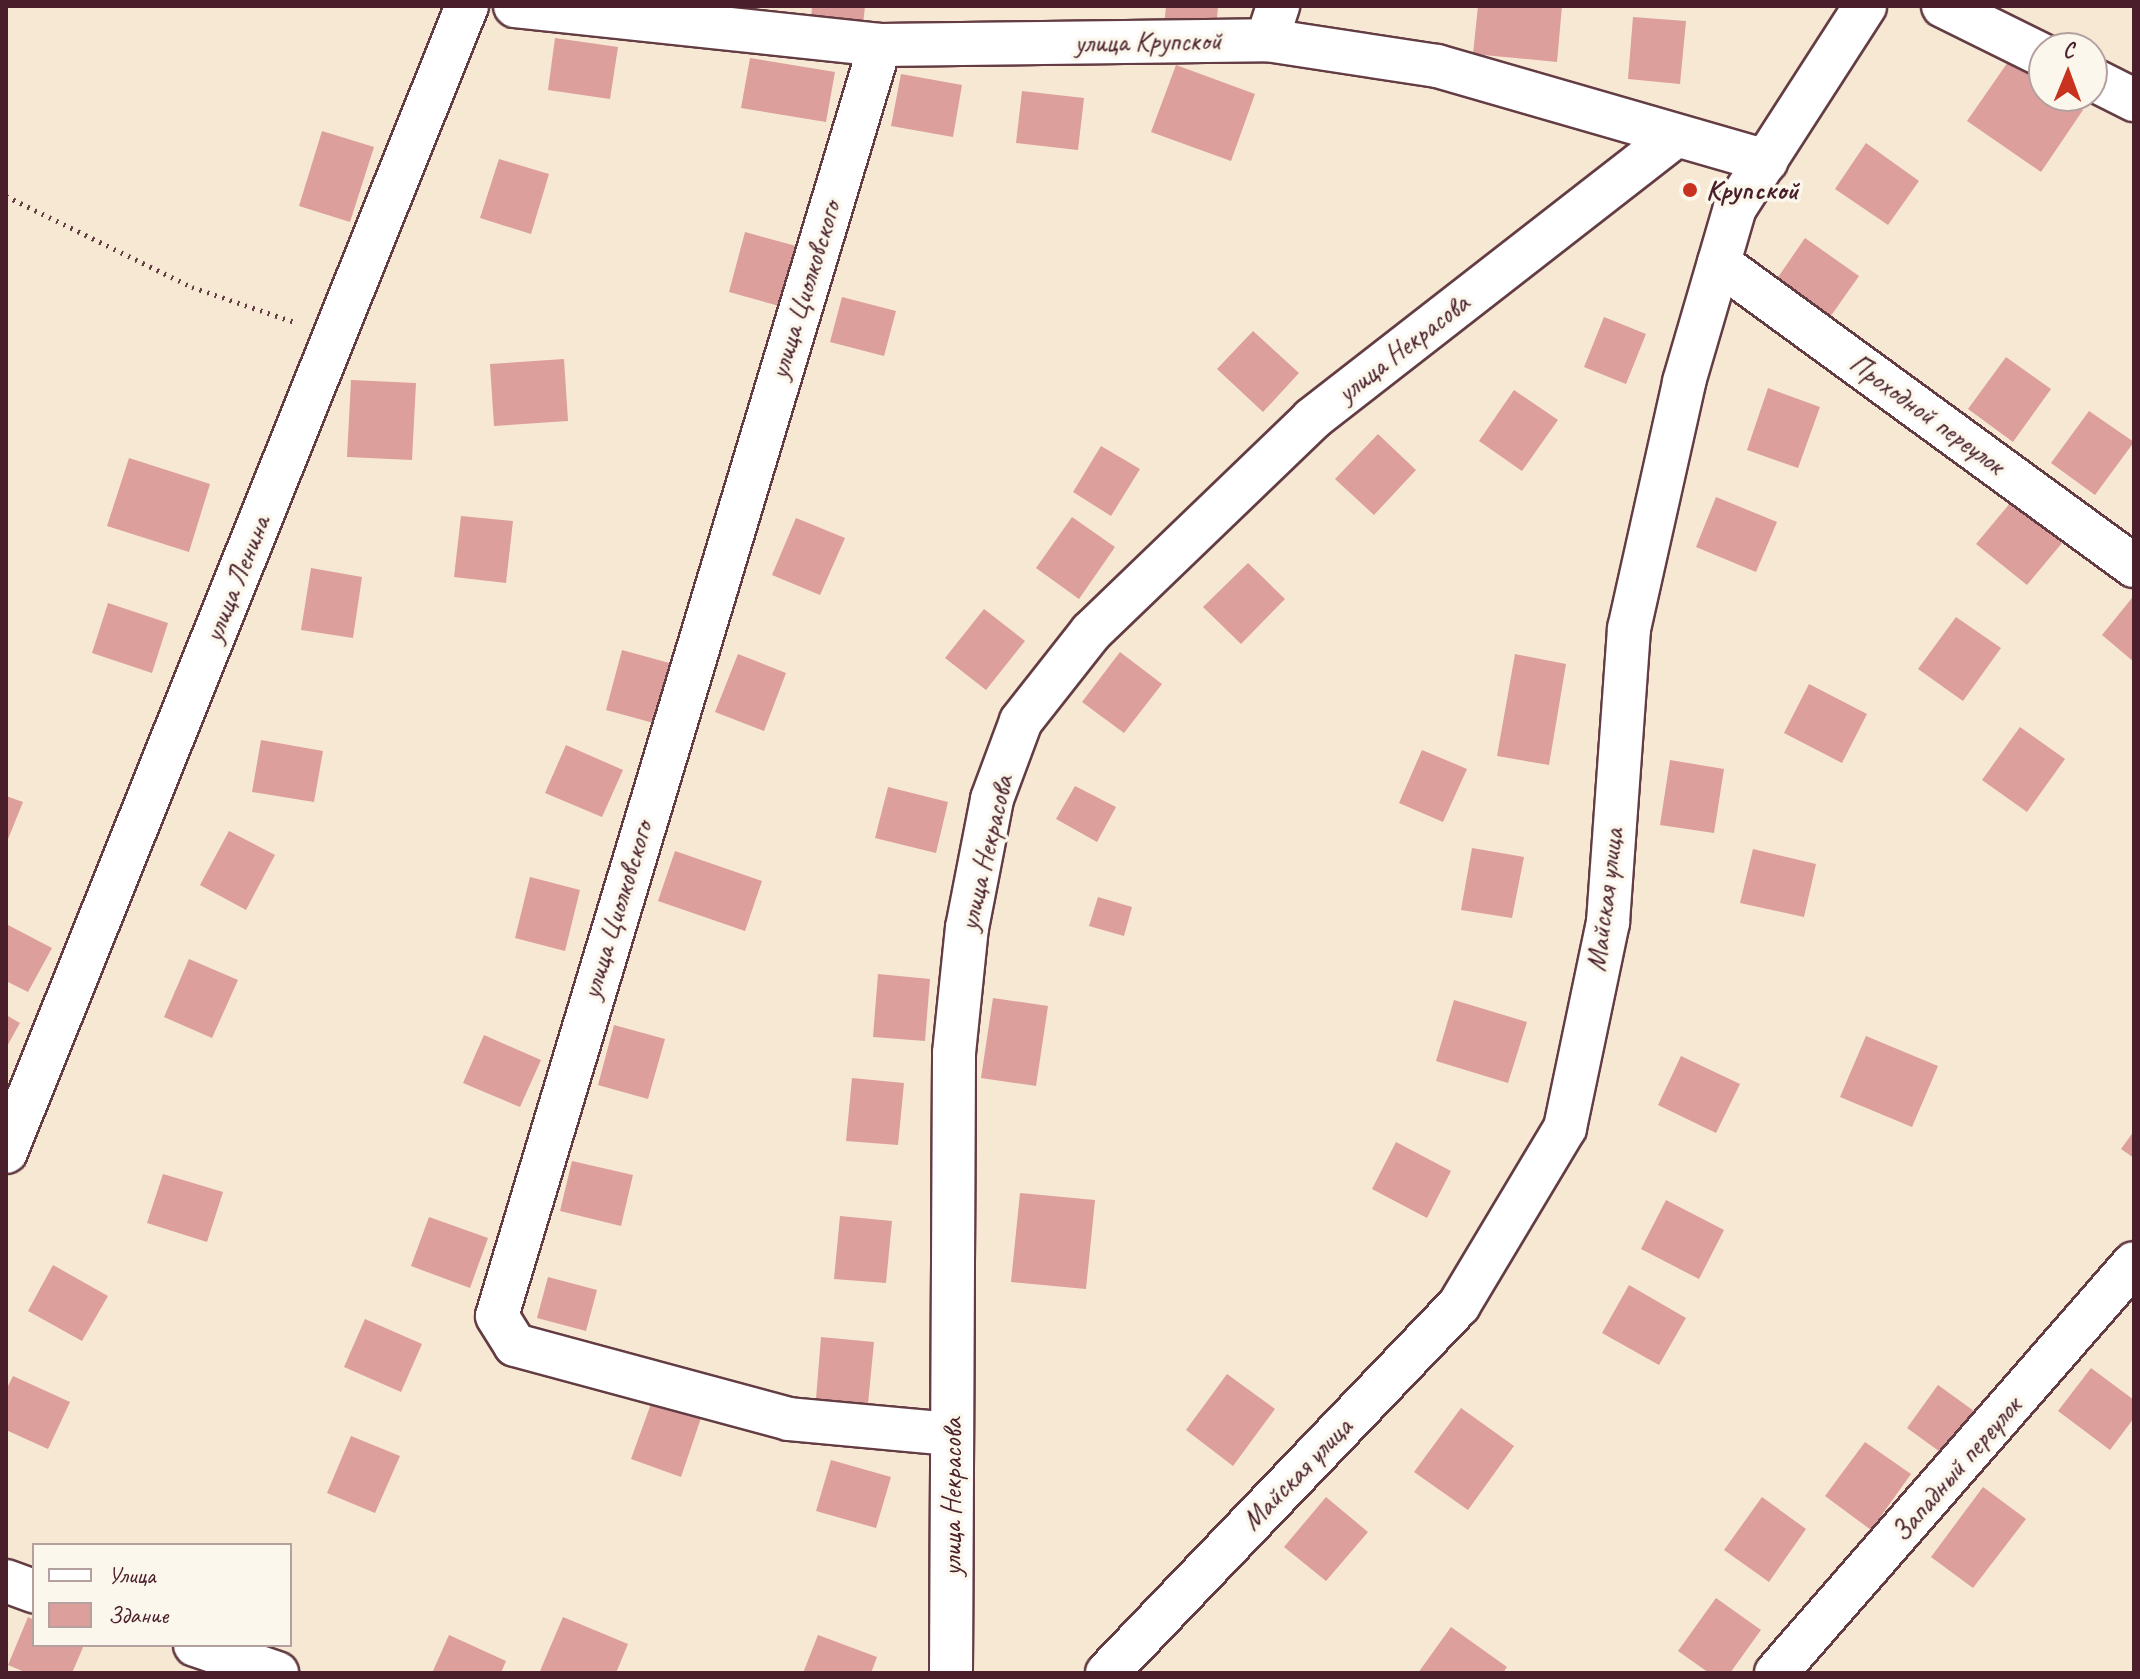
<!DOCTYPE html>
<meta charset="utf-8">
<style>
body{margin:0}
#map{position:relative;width:2140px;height:1679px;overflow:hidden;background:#f7e8d4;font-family:Caveat,sans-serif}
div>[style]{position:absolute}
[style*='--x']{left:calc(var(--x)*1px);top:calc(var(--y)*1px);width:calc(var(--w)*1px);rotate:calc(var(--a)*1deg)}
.building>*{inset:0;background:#dc9f9c}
.path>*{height:5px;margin-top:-2.5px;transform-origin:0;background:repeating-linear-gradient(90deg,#643d44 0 2px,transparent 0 8px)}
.roads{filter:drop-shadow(2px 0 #643d44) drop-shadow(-2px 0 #643d44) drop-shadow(0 2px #643d44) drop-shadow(0 -2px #643d44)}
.minor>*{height:42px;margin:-21px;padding:0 21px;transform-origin:21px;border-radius:21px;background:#fff}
.dots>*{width:22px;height:22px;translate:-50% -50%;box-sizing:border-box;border:4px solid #fbf7ec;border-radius:50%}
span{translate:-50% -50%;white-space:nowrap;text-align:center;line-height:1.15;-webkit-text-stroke:7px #fbf7ec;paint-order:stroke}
.street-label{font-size:28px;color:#4a1f2b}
.poi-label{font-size:28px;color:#4a1f2b;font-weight:700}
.left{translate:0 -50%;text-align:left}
.frame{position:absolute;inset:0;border:8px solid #4a1f2b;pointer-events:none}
.legend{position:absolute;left:32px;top:1543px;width:260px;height:104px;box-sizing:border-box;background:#fbf7ec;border:2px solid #b4a19f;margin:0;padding:10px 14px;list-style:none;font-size:24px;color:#4a1f2b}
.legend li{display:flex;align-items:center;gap:16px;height:40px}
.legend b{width:40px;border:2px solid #b4a19f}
.north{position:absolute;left:2028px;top:32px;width:80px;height:80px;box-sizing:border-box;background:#fbf7ec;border:2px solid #b4a19f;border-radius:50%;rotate:1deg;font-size:22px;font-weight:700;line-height:32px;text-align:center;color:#4a1f2b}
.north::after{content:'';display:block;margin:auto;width:28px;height:36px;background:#c8321e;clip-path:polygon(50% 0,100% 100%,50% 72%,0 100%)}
</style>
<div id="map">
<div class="building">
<i style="clip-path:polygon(812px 6px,865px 6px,863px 25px,811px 21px)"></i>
<i style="clip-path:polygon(1166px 6px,1218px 6px,1216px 31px,1164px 26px)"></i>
<i style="clip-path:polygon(1478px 6px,1562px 6px,1557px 62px,1473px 54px)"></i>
<i style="clip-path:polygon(1633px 17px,1686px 21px,1680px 84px,1628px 79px)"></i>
<i style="clip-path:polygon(555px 38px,618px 47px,610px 99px,548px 90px)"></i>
<i style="clip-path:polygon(750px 58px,835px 72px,826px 122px,741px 108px)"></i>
<i style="clip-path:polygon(2010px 59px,2044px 83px,2044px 96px,2063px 96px,2083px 110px,2041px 172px,1967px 121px)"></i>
<i style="clip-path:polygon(1176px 65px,1255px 94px,1231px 161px,1151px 132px)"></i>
<i style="clip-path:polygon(901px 74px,962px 85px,953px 137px,891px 126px)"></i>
<i style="clip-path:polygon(1022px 91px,1084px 98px,1078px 150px,1016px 143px)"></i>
<i style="clip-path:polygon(322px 131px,374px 147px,350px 222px,299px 206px)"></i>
<i style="clip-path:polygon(1866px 143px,1919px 181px,1888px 225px,1835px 189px)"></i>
<i style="clip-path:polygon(499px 159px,549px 174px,531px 234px,480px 218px)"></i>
<i style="clip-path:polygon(745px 232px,796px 246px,779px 306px,729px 292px)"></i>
<i style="clip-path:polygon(1805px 238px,1859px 276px,1828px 320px,1774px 283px)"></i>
<i style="clip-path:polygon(842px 297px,896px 311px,884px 356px,830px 342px)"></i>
<i style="clip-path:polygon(1604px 317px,1646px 334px,1626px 384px,1584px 367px)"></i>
<i style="clip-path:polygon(1253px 331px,1299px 373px,1263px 412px,1217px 369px)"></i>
<i style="clip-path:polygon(2006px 357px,2051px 389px,2013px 442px,1968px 409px)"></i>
<i style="clip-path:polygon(564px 359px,568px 421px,494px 426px,490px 364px)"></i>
<i style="clip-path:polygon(351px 380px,416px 383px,412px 460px,347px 457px)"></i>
<i style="clip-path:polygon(1768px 388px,1820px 407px,1798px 468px,1747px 450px)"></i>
<i style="clip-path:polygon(1514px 390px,1558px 420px,1522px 471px,1479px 441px)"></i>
<i style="clip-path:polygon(2089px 411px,2134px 442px,2095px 495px,2051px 463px)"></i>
<i style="clip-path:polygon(1378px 434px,1416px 470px,1374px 515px,1335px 479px)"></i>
<i style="clip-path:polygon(1101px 446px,1140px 469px,1111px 516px,1073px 492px)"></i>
<i style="clip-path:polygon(129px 458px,210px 484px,189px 552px,107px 526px)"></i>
<i style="clip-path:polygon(1716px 497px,1777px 522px,1756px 572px,1696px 547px)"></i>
<i style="clip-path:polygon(2011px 502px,2062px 543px,2027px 585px,1976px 544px)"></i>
<i style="clip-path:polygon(461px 516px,513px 521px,506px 583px,454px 577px)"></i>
<i style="clip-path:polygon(1072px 517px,1115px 547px,1079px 599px,1036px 568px)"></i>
<i style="clip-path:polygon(796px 518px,845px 538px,820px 595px,772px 575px)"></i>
<i style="clip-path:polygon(1248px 563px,1285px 599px,1241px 644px,1203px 607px)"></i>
<i style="clip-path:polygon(311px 568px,362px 577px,353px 638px,301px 630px)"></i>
<i style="clip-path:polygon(2132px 598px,2134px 599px,2134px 662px,2102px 635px)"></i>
<i style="clip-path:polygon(108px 603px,168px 623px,152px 673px,92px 653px)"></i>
<i style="clip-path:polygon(984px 609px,1025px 641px,986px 690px,945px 658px)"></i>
<i style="clip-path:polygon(1956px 617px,2001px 648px,1963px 701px,1918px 669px)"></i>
<i style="clip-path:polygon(622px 650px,673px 664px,657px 724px,606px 710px)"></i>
<i style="clip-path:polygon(1120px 652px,1162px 684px,1124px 733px,1082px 702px)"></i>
<i style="clip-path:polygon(738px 654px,786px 673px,764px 731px,715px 712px)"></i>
<i style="clip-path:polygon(1515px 654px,1566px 664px,1549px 765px,1497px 756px)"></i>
<i style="clip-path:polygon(1809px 684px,1867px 714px,1842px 763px,1784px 733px)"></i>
<i style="clip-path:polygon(2020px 727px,2065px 759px,2027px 812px,1982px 780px)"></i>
<i style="clip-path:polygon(261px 740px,323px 751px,314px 802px,252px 792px)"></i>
<i style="clip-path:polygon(566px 745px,623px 770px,602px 817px,545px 793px)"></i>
<i style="clip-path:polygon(1422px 750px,1467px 769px,1443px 822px,1399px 803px)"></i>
<i style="clip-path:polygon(1670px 760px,1724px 769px,1714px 833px,1660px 825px)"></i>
<i style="clip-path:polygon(1075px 786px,1116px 807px,1097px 842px,1056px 819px)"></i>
<i style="clip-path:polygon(888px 787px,948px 802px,936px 853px,875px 838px)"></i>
<i style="clip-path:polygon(6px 796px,23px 802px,6px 844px)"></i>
<i style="clip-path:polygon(229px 831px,275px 855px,246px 910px,200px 885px)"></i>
<i style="clip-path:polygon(1472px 848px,1524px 857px,1512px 918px,1461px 910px)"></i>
<i style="clip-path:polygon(1753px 849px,1816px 864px,1804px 917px,1740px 903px)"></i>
<i style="clip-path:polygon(675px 851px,762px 881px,745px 931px,658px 901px)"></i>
<i style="clip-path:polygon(530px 877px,580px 890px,565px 951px,515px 938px)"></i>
<i style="clip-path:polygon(1098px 897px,1132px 907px,1124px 936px,1089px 926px)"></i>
<i style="clip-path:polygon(6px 924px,52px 948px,28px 992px,6px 981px)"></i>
<i style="clip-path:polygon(189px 959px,238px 980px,212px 1038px,164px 1017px)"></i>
<i style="clip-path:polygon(878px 974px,930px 979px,925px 1041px,873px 1037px)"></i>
<i style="clip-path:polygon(993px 998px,1048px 1006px,1036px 1086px,981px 1078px)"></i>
<i style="clip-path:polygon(1454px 1000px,1527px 1022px,1508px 1083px,1436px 1061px)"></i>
<i style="clip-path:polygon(6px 1015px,20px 1023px,6px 1048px)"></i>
<i style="clip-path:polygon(614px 1025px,665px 1039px,648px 1099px,598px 1085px)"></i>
<i style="clip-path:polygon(484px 1035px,541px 1060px,520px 1107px,463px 1083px)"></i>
<i style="clip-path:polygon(1866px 1036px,1938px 1066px,1912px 1127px,1840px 1097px)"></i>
<i style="clip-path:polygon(1681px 1056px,1740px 1084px,1716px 1133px,1658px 1105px)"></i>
<i style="clip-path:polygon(852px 1078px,904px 1083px,898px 1145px,846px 1141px)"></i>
<i style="clip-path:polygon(2134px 1131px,2134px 1158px,2121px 1149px)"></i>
<i style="clip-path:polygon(1396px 1142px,1451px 1171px,1427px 1218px,1372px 1189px)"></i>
<i style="clip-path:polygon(572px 1161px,633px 1175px,621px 1226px,560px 1211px)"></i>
<i style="clip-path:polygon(163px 1174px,223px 1192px,207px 1242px,147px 1223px)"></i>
<i style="clip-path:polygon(1020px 1193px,1095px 1200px,1086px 1289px,1011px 1282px)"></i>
<i style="clip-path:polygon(1666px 1200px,1724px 1230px,1699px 1279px,1641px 1249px)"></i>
<i style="clip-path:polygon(840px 1216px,892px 1221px,886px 1283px,834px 1279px)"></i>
<i style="clip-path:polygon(429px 1217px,488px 1238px,470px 1288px,411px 1266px)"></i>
<i style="clip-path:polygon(53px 1265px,108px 1296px,82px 1341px,28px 1311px)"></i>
<i style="clip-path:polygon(548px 1277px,597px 1290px,586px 1331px,537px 1318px)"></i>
<i style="clip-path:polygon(1629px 1285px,1686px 1318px,1659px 1365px,1602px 1333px)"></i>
<i style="clip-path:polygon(365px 1319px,422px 1344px,401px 1392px,344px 1367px)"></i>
<i style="clip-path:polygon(821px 1337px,874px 1342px,868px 1404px,816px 1399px)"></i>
<i style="clip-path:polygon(2091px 1368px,2134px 1400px,2134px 1418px,2110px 1450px,2058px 1411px)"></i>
<i style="clip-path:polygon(1227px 1374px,1275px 1409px,1233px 1466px,1186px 1430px)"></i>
<i style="clip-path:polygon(13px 1376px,70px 1402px,48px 1449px,6px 1430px,6px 1390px)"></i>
<i style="clip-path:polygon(1938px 1385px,1974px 1411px,1943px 1454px,1907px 1428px)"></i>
<i style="clip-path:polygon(652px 1401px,701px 1418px,681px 1477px,631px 1459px)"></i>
<i style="clip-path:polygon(1461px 1408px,1514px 1446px,1468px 1510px,1414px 1472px)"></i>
<i style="clip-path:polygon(351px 1436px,400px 1456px,375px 1513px,327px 1493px)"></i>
<i style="clip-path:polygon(1865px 1442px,1911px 1474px,1871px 1530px,1825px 1496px)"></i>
<i style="clip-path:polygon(831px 1460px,891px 1477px,876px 1528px,816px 1511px)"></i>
<i style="clip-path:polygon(1983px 1487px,2026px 1519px,1973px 1588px,1931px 1557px)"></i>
<i style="clip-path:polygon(1326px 1497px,1368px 1532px,1326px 1581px,1284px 1547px)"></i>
<i style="clip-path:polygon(1762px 1497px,1806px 1529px,1769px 1582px,1724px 1550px)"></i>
<i style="clip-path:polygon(1716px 1598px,1761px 1630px,1730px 1673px,1709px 1673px,1678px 1651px)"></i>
<i style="clip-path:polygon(28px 1617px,34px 1620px,34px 1645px,84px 1645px,72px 1673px,27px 1673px,8px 1665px)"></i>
<i style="clip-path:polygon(563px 1617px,628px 1644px,616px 1673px,540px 1671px)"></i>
<i style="clip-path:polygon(1451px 1627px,1507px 1667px,1503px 1673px,1418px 1673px)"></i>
<i style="clip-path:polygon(449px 1635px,506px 1661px,501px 1673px,432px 1673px)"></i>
<i style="clip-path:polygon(818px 1635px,877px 1657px,871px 1673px,803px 1673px)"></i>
</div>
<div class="path">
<i style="--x:6;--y:196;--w:207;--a:26.1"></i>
<i style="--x:192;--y:287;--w:108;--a:18.9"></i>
</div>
<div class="roads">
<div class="minor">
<i style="--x:515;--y:6;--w:367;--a:6.1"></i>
<i style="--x:880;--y:45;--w:387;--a:-0.7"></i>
<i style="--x:1267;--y:40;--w:172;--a:8.7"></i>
<i style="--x:1437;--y:66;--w:343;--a:16.1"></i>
<i style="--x:1943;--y:6;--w:113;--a:26.3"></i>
<i style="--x:1267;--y:40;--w:36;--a:-72"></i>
<i style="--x:880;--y:45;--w:1327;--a:106.77"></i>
<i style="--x:497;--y:1316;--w:34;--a:58"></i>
<i style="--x:515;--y:1345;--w:284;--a:15.1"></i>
<i style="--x:789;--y:1419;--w:163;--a:5.3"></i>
<i style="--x:2092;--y:79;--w:47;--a:26.6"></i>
<i style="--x:1719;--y:263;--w:514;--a:36.13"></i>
<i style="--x:6;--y:1152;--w:1235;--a:-68.09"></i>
<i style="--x:6;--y:1581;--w:30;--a:20"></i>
<i style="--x:195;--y:1645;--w:87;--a:18.9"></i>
<i style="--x:951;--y:1673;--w:620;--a:-89.72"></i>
<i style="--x:954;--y:1053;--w:126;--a:-84.1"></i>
<i style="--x:967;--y:928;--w:131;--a:-79"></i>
<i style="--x:992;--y:799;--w:83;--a:-69.6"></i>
<i style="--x:1021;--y:721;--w:113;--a:-51.8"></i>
<i style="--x:1091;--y:632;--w:307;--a:-43.9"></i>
<i style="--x:1312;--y:419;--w:459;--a:-37.9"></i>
<i style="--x:1107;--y:1673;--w:509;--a:-46.27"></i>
<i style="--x:1459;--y:1305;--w:206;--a:-59.1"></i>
<i style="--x:1565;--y:1128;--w:210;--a:-78.2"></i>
<i style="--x:1608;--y:922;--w:294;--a:-85.9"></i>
<i style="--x:1629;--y:629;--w:253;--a:-77.4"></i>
<i style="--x:1684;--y:382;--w:181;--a:-73.7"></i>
<i style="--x:1735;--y:208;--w:240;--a:-57.2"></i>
<i style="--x:1776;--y:1673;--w:544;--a:-48.87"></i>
</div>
</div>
<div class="dots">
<i style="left:1690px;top:190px;background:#c8321e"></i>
</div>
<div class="street-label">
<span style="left:1148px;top:42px;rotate:-1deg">улица Крупской</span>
<span style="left:805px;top:290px;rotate:-73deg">улица Циолковского</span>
<span style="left:1403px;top:348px;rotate:-38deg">улица Некрасова</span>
<span style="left:1927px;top:414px;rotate:36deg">Проходной переулок</span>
<span style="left:237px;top:579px;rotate:-68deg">улица Ленина</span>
<span style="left:986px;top:853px;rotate:-77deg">улица Некрасова</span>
<span style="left:1605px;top:900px;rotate:-83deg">Майская улица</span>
<span style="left:617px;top:910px;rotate:-73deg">улица Циолковского</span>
<span style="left:1956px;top:1469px;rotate:-49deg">Западный переулок</span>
<span style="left:1297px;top:1474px;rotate:-46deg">Майская улица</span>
<span style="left:952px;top:1497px;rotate:-90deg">улица Некрасова</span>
</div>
<div class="poi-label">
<span class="left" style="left:1706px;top:190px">Крупской</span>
</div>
<div class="frame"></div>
<ul class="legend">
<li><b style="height:10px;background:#fff"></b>Улица</li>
<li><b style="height:22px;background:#dc9f9c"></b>Здание</li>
</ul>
<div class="north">С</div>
</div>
